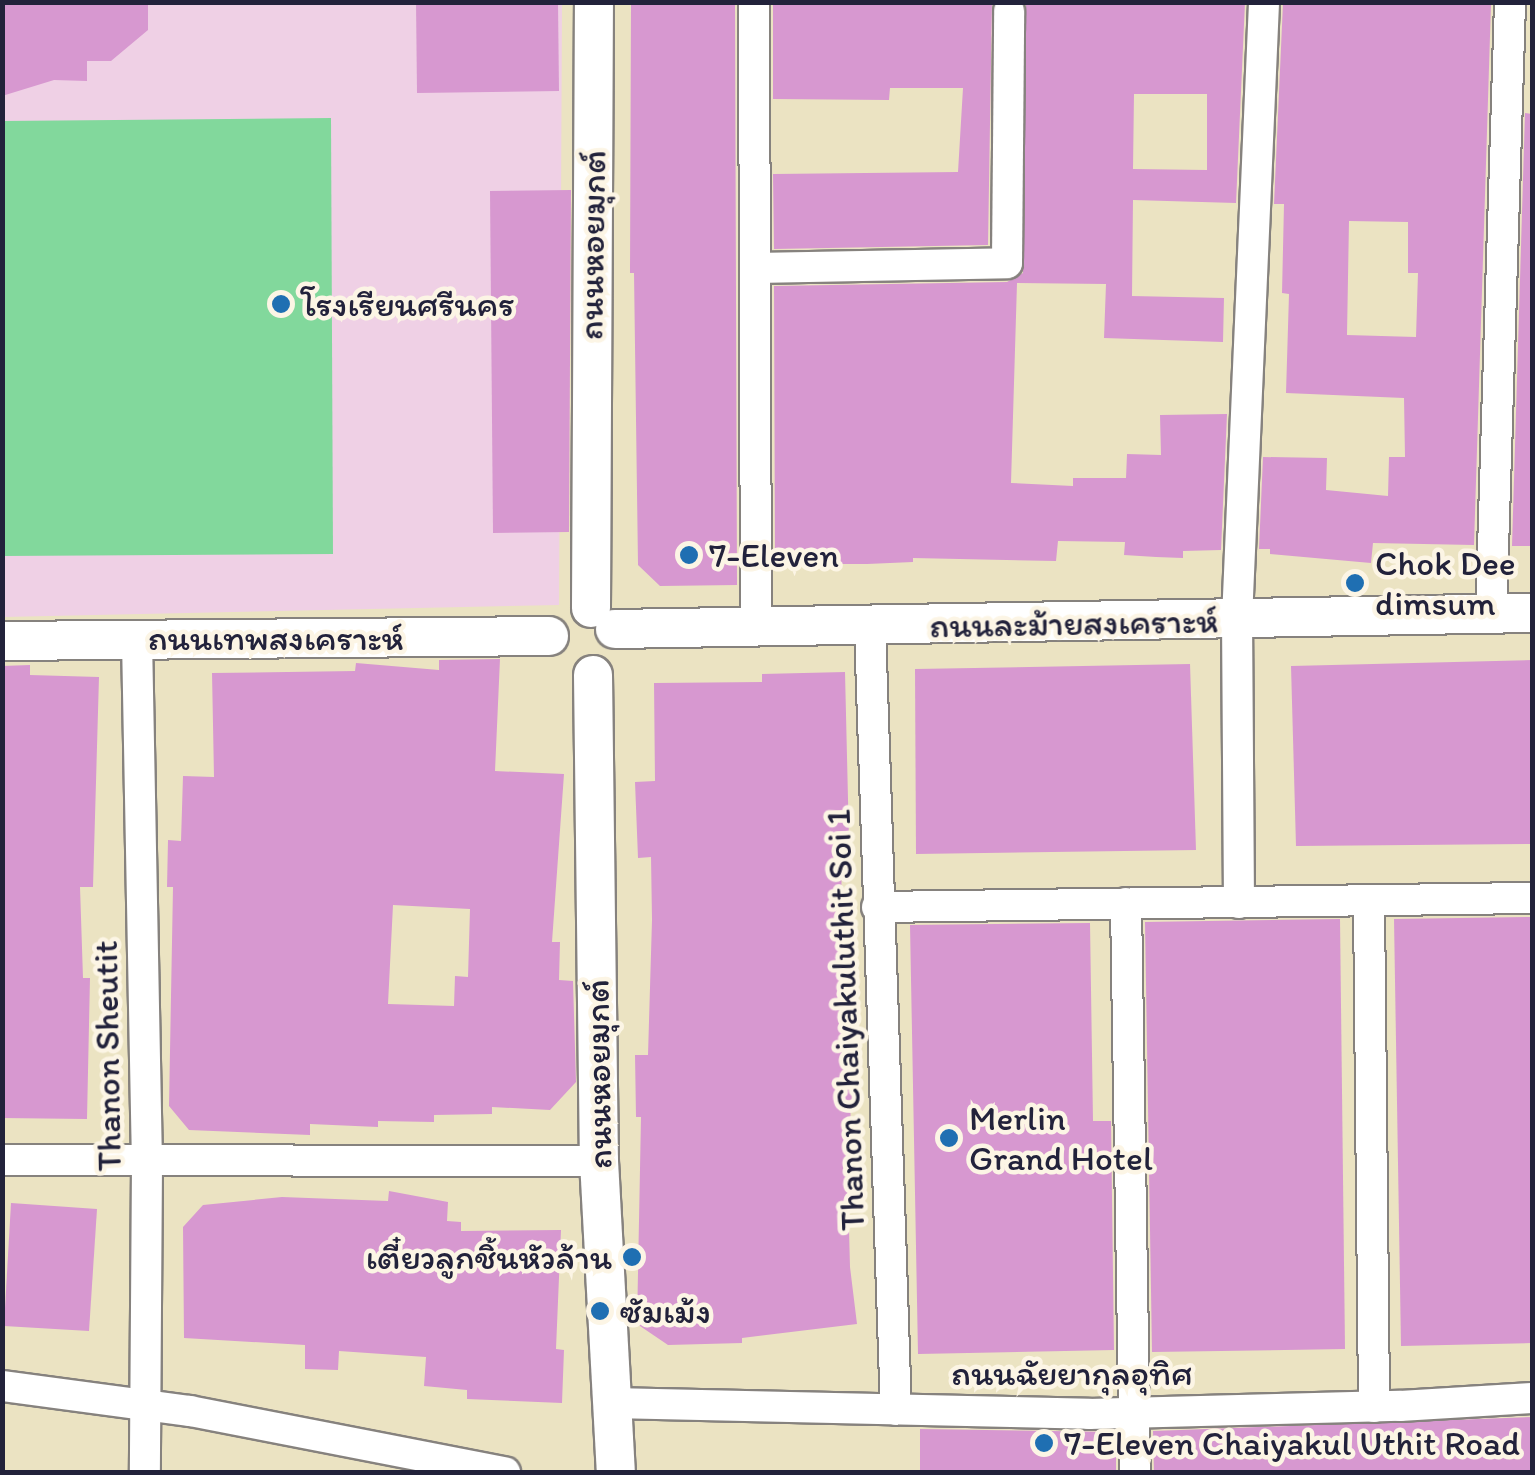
<!DOCTYPE html>
<meta charset="utf-8">
<style>
body{margin:0}
#map{position:relative;width:1535px;height:1475px;overflow:hidden;background:#ebe3c2;font-family:Itim,"Playpen Sans Thai",sans-serif}
div>[style]{position:absolute}
[style*='--x']{left:calc(var(--x)*1px);top:calc(var(--y)*1px);width:calc(var(--w)*1px);rotate:calc(var(--a)*1deg)}
.built>*{inset:0;background:#efd0e5}
.green>*{inset:0;background:#82d89c}
.building>*{inset:0;background:#d798d0}
.roads{filter:drop-shadow(2px 0 #86827e) drop-shadow(-2px 0 #86827e) drop-shadow(0 2px #86827e) drop-shadow(0 -2px #86827e)}
.minor>*{height:30px;margin:-15px;padding:0 15px;transform-origin:15px;border-radius:15px;background:#fff}
.tertiary>*{height:38px;margin:-19px;padding:0 19px;transform-origin:19px;border-radius:19px;background:#fff}
.dots>*{width:28px;height:28px;translate:-50% -50%;box-sizing:border-box;border:5px solid #fcf5e5;border-radius:50%}
span{translate:-50% -50%;white-space:nowrap;text-align:center;line-height:1.15;-webkit-text-stroke:9px #fcf5e5;paint-order:stroke}
.street-label{font-size:35px;color:#22223b}
.poi-label{font-size:35px;color:#22223b}
.left{translate:0 -50%;text-align:left}
.right{translate:-100% -50%;text-align:right}
.frame{position:absolute;inset:0;border:5px solid #22223b;pointer-events:none}
</style>
<div id="map">
<div class="built">
<i style="clip-path:polygon(2px 3px,562px 3px,559px 605px,3px 617px)"></i>
</div>
<div class="green">
<i style="clip-path:polygon(331px 118px,333px 554px,3px 556px,3px 121px)"></i>
</div>
<div class="building">
<i style="clip-path:polygon(2px 2px,148px 2px,148px 30px,111px 61px,87px 61px,87px 81px,54px 80px,2px 96px)"></i>
<i style="clip-path:polygon(416px 2px,558px 2px,559px 91px,417px 93px)"></i>
<i style="clip-path:polygon(631px 2px,735px 2px,737px 585px,660px 586px,638px 565px,634px 273px,630px 273px)"></i>
<i style="clip-path:polygon(773px 2px,992px 2px,988px 245px,774px 249px,773px 174px,958px 172px,963px 88px,890px 88px,889px 100px,773px 99px)"></i>
<i style="clip-path:polygon(evenodd,1026px 2px,1245px 2px,1236px 203px,1133px 200px,1132px 296px,1224px 298px,1223px 342px,1104px 338px,1106px 284px,1017px 283px,1011px 483px,1073px 486px,1073px 478px,1126px 478px,1127px 454px,1161px 455px,1160px 415px,1227px 414px,1221px 550px,1183px 551px,1183px 558px,1156px 557px,1124px 555px,1125px 542px,1058px 541px,1056px 561px,913px 558px,913px 562px,867px 564px,775px 564px,774px 286px,1007px 282px,1023px 273px,1026px 2px,1134px 94px,1207px 94px,1207px 170px,1133px 169px,1134px 94px)"></i>
<i style="clip-path:polygon(evenodd,1283px 3px,1491px 4px,1474px 545px,1373px 543px,1371px 563px,1270px 554px,1270px 549px,1259px 549px,1263px 457px,1327px 458px,1326px 490px,1388px 496px,1389px 457px,1405px 457px,1404px 398px,1286px 393px,1289px 294px,1282px 293px,1284px 204px,1274px 204px,1283px 3px,1349px 221px,1408px 222px,1408px 273px,1418px 273px,1416px 337px,1347px 335px,1349px 221px)"></i>
<i style="clip-path:polygon(1525px 113px,1532px 114px,1532px 546px,1512px 546px)"></i>
<i style="clip-path:polygon(571px 190px,569px 532px,493px 533px,490px 191px)"></i>
<i style="clip-path:polygon(evenodd,500px 659px,495px 771px,564px 774px,552px 942px,560px 942px,559px 980px,573px 981px,576px 1082px,550px 1110px,492px 1107px,492px 1114px,434px 1115px,434px 1122px,378px 1121px,378px 1127px,310px 1124px,310px 1135px,189px 1130px,169px 1106px,173px 887px,167px 887px,168px 840px,181px 841px,183px 776px,214px 777px,212px 673px,355px 671px,356px 663px,439px 670px,439px 660px,500px 659px,393px 905px,470px 909px,468px 977px,455px 976px,454px 1006px,388px 1004px,393px 905px)"></i>
<i style="clip-path:polygon(1532px 660px,1532px 844px,1296px 846px,1291px 666px)"></i>
<i style="clip-path:polygon(1190px 664px,1196px 850px,916px 854px,915px 669px)"></i>
<i style="clip-path:polygon(30px 665px,30px 675px,99px 677px,93px 887px,80px 887px,83px 978px,90px 978px,87px 1119px,2px 1118px,2px 666px)"></i>
<i style="clip-path:polygon(845px 672px,849px 841px,842px 841px,841px 920px,848px 920px,852px 1042px,856px 1042px,857px 1101px,850px 1101px,852px 1152px,847px 1152px,850px 1267px,857px 1324px,742px 1338px,742px 1343px,668px 1345px,637px 1324px,641px 1117px,636px 1117px,635px 1055px,648px 1055px,652px 920px,651px 857px,638px 858px,635px 782px,655px 781px,654px 683px,762px 682px,762px 674px)"></i>
<i style="clip-path:polygon(1532px 917px,1532px 1343px,1401px 1346px,1394px 919px)"></i>
<i style="clip-path:polygon(1340px 919px,1345px 1349px,1152px 1352px,1145px 922px)"></i>
<i style="clip-path:polygon(1090px 923px,1093px 1121px,1111px 1121px,1114px 1350px,918px 1354px,910px 925px)"></i>
<i style="clip-path:polygon(389px 1191px,448px 1202px,447px 1221px,461px 1222px,461px 1231px,561px 1230px,556px 1349px,564px 1350px,562px 1403px,467px 1399px,467px 1390px,424px 1386px,426px 1357px,339px 1351px,338px 1370px,305px 1369px,305px 1345px,184px 1338px,183px 1227px,203px 1205px,282px 1197px,388px 1201px)"></i>
<i style="clip-path:polygon(11px 1203px,97px 1209px,89px 1331px,4px 1326px)"></i>
<i style="clip-path:polygon(1532px 1417px,1532px 1472px,1154px 1472px,1153px 1431px)"></i>
<i style="clip-path:polygon(920px 1429px,1116px 1432px,1116px 1472px,920px 1472px)"></i>
</div>
<div class="roads">
<div class="minor">
<i style="--x:754;--y:2;--w:627;--a:89.82"></i>
<i style="--x:757;--y:268;--w:250;--a:-1.1"></i>
<i style="--x:1007;--y:263;--w:252;--a:-89.5"></i>
<i style="--x:1491;--y:614;--w:612;--a:-88.22"></i>
<i style="--x:870;--y:628;--w:782;--a:88.1"></i>
<i style="--x:137;--y:639;--w:525;--a:88.91"></i>
<i style="--x:147;--y:1164;--w:308;--a:90.4"></i>
<i style="--x:1369;--y:900;--w:507;--a:89.43"></i>
<i style="--x:1126;--y:903;--w:569;--a:89.09"></i>
<i style="--x:1239;--y:903;--w:284;--a:-90.4"></i>
<i style="--x:1237;--y:619;--w:618;--a:-87.49"></i>
<i style="--x:877;--y:907;--w:655;--a:-0.79"></i>
<i style="--x:2;--y:1160;--w:597;--a:0.1"></i>
<i style="--x:2;--y:1386;--w:190;--a:7.6"></i>
<i style="--x:190;--y:1411;--w:321;--a:11"></i>
<i style="--x:612;--y:1403;--w:477;--a:1.3"></i>
<i style="--x:1089;--y:1414;--w:311;--a:-1.5"></i>
<i style="--x:1400;--y:1406;--w:132;--a:-3.5"></i>
</div>
<div class="tertiary">
<i style="--x:591;--y:608;--w:606;--a:-89.72"></i>
<i style="--x:615;--y:629;--w:917;--a:-1"></i>
<i style="--x:2;--y:641;--w:547;--a:-0.52"></i>
<i style="--x:593;--y:675;--w:486;--a:89.3"></i>
<i style="--x:599;--y:1161;--w:311;--a:86.9"></i>
</div>
</div>
<div class="dots">
<i style="left:281px;top:304px;background:#1f6fb2"></i>
<i style="left:689px;top:555px;background:#1f6fb2"></i>
<i style="left:1355px;top:583px;background:#1f6fb2"></i>
<i style="left:949px;top:1138px;background:#1f6fb2"></i>
<i style="left:632px;top:1257px;background:#1f6fb2"></i>
<i style="left:600px;top:1311px;background:#1f6fb2"></i>
<i style="left:1044px;top:1443px;background:#1f6fb2"></i>
</div>
<div class="street-label">
<span style="left:592px;top:245px;rotate:-89deg">ถนนหอยมุกต์</span>
<span style="left:1074px;top:623px;rotate:-1deg">ถนนละม้ายสงเคราะห์</span>
<span style="left:276px;top:638px">ถนนเทพสงเคราะห์</span>
<span style="left:845px;top:1020px;rotate:-92deg">Thanon Chaiyakuluthit Soi 1</span>
<span style="left:107px;top:1056px;rotate:-91deg">Thanon Sheutit</span>
<span style="left:598px;top:1074px;rotate:-91deg">ถนนหอยมุกต์</span>
<span style="left:1072px;top:1373px">ถนนฉัยยากุลอุทิศ</span>
</div>
<div class="poi-label">
<span class="left" style="left:301px;top:304px">โรงเรียนศรีนคร</span>
<span class="left" style="left:709px;top:555px">7-Eleven</span>
<span class="left" style="left:1375px;top:583px">Chok Dee<br>dimsum</span>
<span class="left" style="left:969px;top:1138px">Merlin<br>Grand Hotel</span>
<span class="right" style="left:612px;top:1257px">เตี๋ยวลูกชิ้นหัวล้าน</span>
<span class="left" style="left:620px;top:1311px">ซัมเม้ง</span>
<span class="left" style="left:1064px;top:1443px">7-Eleven Chaiyakul Uthit Road</span>
</div>
<div class="frame"></div>
</div>
